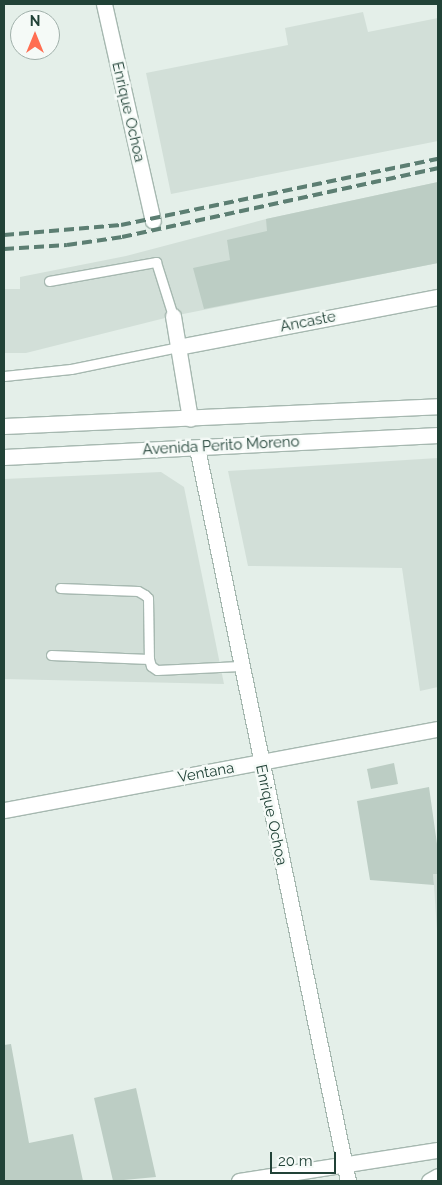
<!DOCTYPE html>
<style>
body{margin:0}
#map{position:relative;width:442px;height:1185px;overflow:hidden;background:#e4efe9;font-family:Raleway,sans-serif}
div>[style]{position:absolute}
[style*='--x']{left:calc(var(--x)*1px);top:calc(var(--y)*1px);width:calc(var(--w)*1px);rotate:calc(var(--a)*1deg)}
.built>*{inset:0;background:#d2dfd8}
.building>*{inset:0;background:#bccdc4}
.roads{filter:drop-shadow(1px 0 #a6b8b0) drop-shadow(-1px 0 #a6b8b0) drop-shadow(0 1px #a6b8b0) drop-shadow(0 -1px #a6b8b0)}
.lane>*{height:9px;margin:-4.5px;padding:0 4.5px;transform-origin:4.5px;border-radius:4.5px;background:#fff}
.street>*{height:15px;margin:-7.5px;padding:0 7.5px;transform-origin:7.5px;border-radius:7.5px;background:#fff}
.secondary>*{height:15px;margin:-7.5px;padding:0 7.5px;transform-origin:7.5px;border-radius:7.5px;background:#fff}
.rail>*{height:4px;margin-top:-2px;transform-origin:0;background:repeating-linear-gradient(90deg,#5c7e72 0 10px,transparent 0 15px)}
span{translate:-50% -50%;white-space:nowrap;text-align:center;line-height:1.15;-webkit-text-stroke:5px #f5faf7;paint-order:stroke}
.street-label{font-size:15px;color:#214237}
.frame{position:absolute;inset:0;border:5px solid #214237;pointer-events:none}
.north{position:absolute;left:10px;top:10px;width:50px;height:50px;box-sizing:border-box;background:#f5faf7;border:1px solid #a0b0aa;border-radius:50%;rotate:0deg;font-size:14px;font-weight:700;line-height:20px;text-align:center;color:#214237}
.north::after{content:'';display:block;margin:auto;width:18px;height:22px;background:#ff6e52;clip-path:polygon(50% 0,100% 100%,50% 72%,0 100%)}
.scale{position:absolute;left:270px;top:1152px;width:66px;height:22px;box-sizing:border-box;border:2px solid #214237;border-top:0;padding-left:6px;font-size:15px;line-height:18px;white-space:nowrap;color:#214237;-webkit-text-stroke:4px #f5faf7;paint-order:stroke}
</style>
<div id="map">
<div class="built">
<i style="clip-path:polygon(363px 12px,368px 32px,438px 18px,438px 141px,171px 194px,146px 73px,288px 45px,285px 28px)"></i>
<i style="clip-path:polygon(438px 182px,438px 263px,173px 316px,26px 353px,4px 353px,4px 289px,20px 289px,20px 277px,126px 256px,266px 219px)"></i>
<i style="clip-path:polygon(438px 458px,438px 687px,420px 691px,402px 568px,248px 566px,228px 471px)"></i>
<i style="clip-path:polygon(161px 472px,184px 487px,224px 684px,4px 679px,4px 479px)"></i>
<i style="clip-path:polygon(433px 874px,438px 874px,438px 946px,434px 885px)"></i>
</div>
<div class="building">
<i style="clip-path:polygon(438px 182px,438px 263px,204px 309px,193px 268px,230px 260px,227px 240px,267px 231px,266px 219px)"></i>
<i style="clip-path:polygon(394px 763px,398px 784px,371px 789px,367px 769px)"></i>
<i style="clip-path:polygon(429px 787px,438px 851px,438px 874px,433px 874px,434px 885px,370px 880px,357px 801px)"></i>
<i style="clip-path:polygon(11px 1044px,29px 1143px,73px 1134px,83px 1181px,4px 1181px,4px 1045px)"></i>
<i style="clip-path:polygon(136px 1088px,156px 1177px,113px 1181px,94px 1098px)"></i>
</div>
<div class="roads">
<div class="lane">
<i style="--x:49;--y:281;--w:109;--a:-10.1"></i>
<i style="--x:156;--y:262;--w:57;--a:72.5"></i>
<i style="--x:4;--y:376;--w:67;--a:-6"></i>
<i style="--x:71;--y:369;--w:109;--a:-11.6"></i>
<i style="--x:60;--y:588;--w:78;--a:2.2"></i>
<i style="--x:138;--y:591;--w:8;--a:30"></i>
<i style="--x:145;--y:595;--w:4;--a:45"></i>
<i style="--x:148;--y:598;--w:61;--a:89.1"></i>
<i style="--x:149;--y:659;--w:7;--a:74"></i>
<i style="--x:151;--y:666;--w:7;--a:34"></i>
<i style="--x:157;--y:670;--w:83;--a:-2.8"></i>
<i style="--x:51;--y:655;--w:98;--a:2.3"></i>
</div>
<div class="street">
<i style="--x:104;--y:4;--w:222;--a:77.3"></i>
<i style="--x:173;--y:316;--w:104;--a:80.6"></i>
<i style="--x:178;--y:347;--w:265;--a:-10.9"></i>
<i style="--x:197;--y:448;--w:748;--a:78.36"></i>
<i style="--x:4;--y:810;--w:441;--a:-10.6"></i>
<i style="--x:239;--y:1181;--w:201;--a:-8.9"></i>
<i style="--x:429;--y:1181;--w:10;--a:-29"></i>
</div>
<div class="secondary">
<i style="--x:4;--y:426;--w:434;--a:-2.6"></i>
<i style="--x:4;--y:457;--w:435;--a:-2.9"></i>
</div>
</div>
<div class="rail">
<i style="--x:4;--y:235;--w:117;--a:-4.9"></i>
<i style="--x:121;--y:225;--w:324;--a:-11.8"></i>
<i style="--x:4;--y:249;--w:63;--a:-3.6"></i>
<i style="--x:67;--y:245;--w:56;--a:-8.3"></i>
<i style="--x:122;--y:237;--w:323;--a:-12.3"></i>
</div>
<div class="street-label">
<span style="left:128px;top:112px;rotate:77deg">Enrique Ochoa</span>
<span style="left:308px;top:322px;rotate:-11deg">Ancaste</span>
<span style="left:221px;top:446px;rotate:-3deg">Avenida Perito Moreno</span>
<span style="left:206px;top:773px;rotate:-10deg">Ventana</span>
<span style="left:271px;top:815px;rotate:78deg">Enrique Ochoa</span>
</div>
<div class="frame"></div>
<div class="north">N</div>
<div class="scale">20 m</div>
</div>
